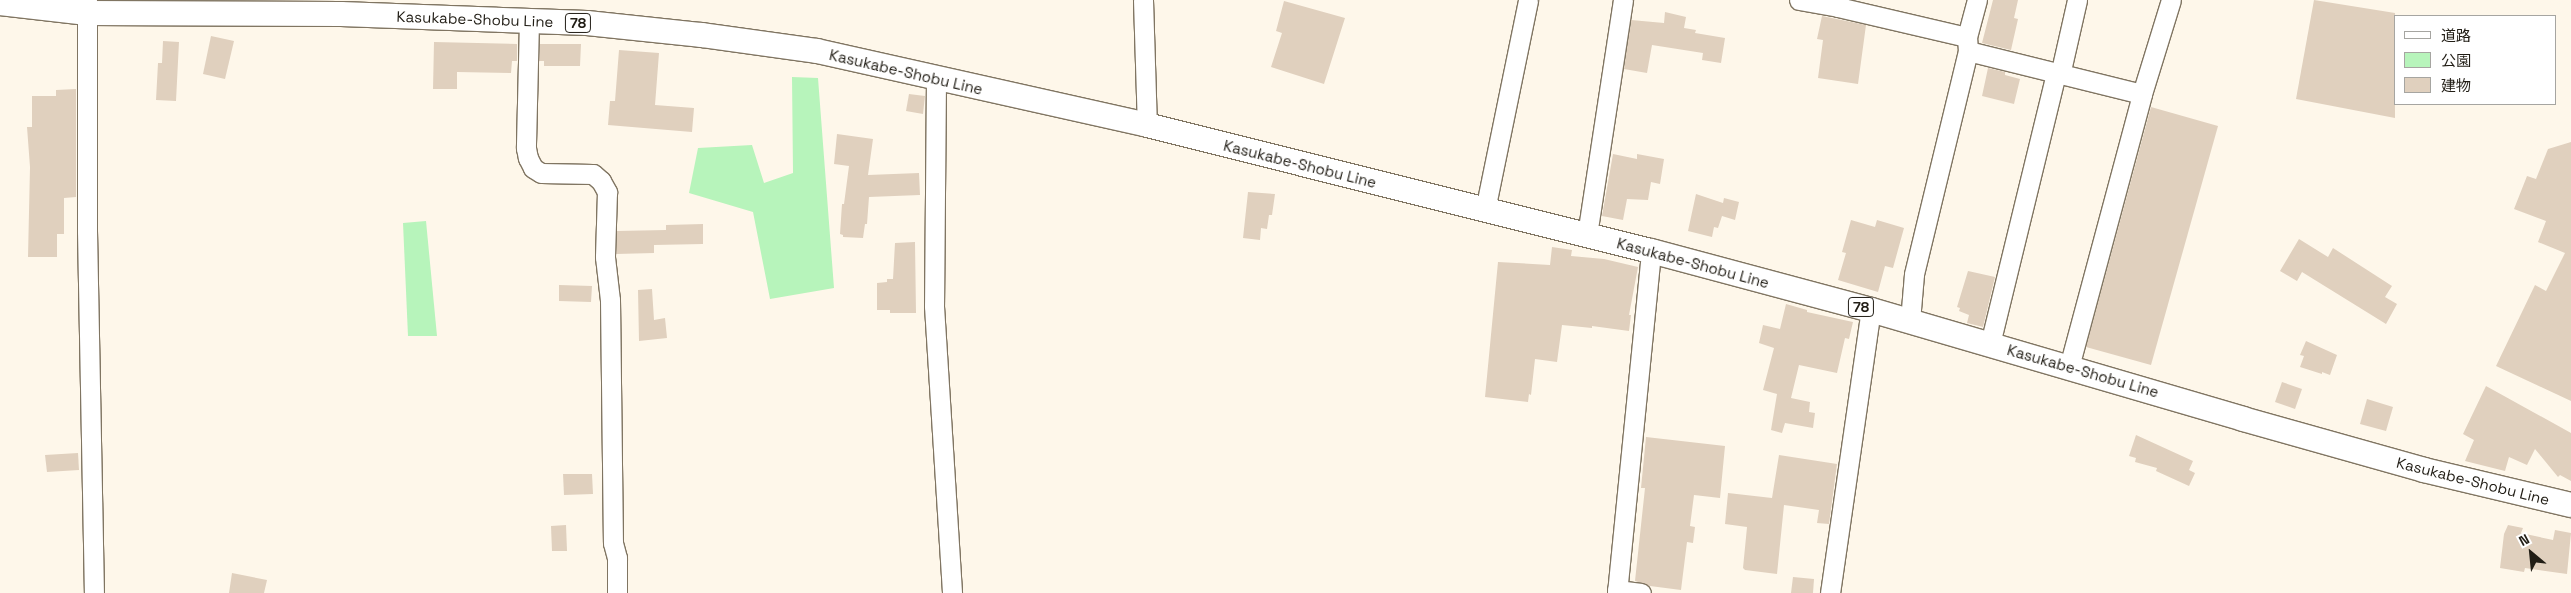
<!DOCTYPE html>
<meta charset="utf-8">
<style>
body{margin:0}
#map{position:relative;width:2571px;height:593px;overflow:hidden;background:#fef7ea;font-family:"Space Grotesk","Noto Sans JP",sans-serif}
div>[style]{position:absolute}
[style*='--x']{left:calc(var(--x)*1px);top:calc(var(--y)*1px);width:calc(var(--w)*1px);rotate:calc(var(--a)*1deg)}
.green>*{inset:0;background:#b7f4bb}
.building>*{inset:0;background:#e0d0be}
.roads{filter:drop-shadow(1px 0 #807562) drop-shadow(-1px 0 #807562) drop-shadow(0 1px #807562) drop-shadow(0 -1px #807562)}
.minor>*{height:19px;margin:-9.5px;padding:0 9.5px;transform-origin:9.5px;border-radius:9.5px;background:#fff}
.major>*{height:24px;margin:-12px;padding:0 12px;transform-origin:12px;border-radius:12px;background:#fff}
span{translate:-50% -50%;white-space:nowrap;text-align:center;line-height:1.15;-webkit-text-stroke:4.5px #fff;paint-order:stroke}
.shield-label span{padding:1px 4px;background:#fff;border:1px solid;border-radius:4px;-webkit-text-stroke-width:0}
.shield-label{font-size:14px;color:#211d15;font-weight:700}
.street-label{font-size:15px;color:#211d15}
.legend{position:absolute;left:2394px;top:15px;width:162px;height:90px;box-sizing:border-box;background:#fff;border:1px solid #a6a5a1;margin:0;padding:6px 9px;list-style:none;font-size:15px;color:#211d15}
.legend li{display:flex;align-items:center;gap:10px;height:25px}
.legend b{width:25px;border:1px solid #a6a5a1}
.north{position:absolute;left:2506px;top:528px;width:50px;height:50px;-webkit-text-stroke:4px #fff;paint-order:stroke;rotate:332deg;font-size:14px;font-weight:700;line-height:20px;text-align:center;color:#211d15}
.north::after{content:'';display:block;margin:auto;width:18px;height:22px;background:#211d15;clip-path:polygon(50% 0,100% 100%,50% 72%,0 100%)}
</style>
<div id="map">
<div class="green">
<i style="clip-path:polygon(792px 77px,818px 78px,834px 288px,770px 299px,753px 212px,689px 193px,698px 148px,752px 145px,764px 183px,793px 173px)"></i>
<i style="clip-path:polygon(426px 221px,437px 336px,408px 336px,403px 223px)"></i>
</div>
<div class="building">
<i style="clip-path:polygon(1993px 0,2018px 0,2014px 18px,2018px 19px,2011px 50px,1982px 43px)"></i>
<i style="clip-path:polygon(2314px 0,2395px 13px,2395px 118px,2296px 99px)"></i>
<i style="clip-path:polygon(1284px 1px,1345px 18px,1324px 84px,1271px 67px,1282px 33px,1276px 31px)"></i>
<i style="clip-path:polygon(1665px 12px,1686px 17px,1684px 28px,1696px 30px,1695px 33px,1725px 38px,1721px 63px,1702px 60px,1703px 53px,1652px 45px,1647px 73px,1624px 69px,1631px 20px,1664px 23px)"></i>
<i style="clip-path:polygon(1822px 16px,1866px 25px,1858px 84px,1818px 78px,1823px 40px,1817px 39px)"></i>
<i style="clip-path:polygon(211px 36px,234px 41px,225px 79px,203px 74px)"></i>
<i style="clip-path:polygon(163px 41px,179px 42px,176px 101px,156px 100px,158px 63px,162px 63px)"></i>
<i style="clip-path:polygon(434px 42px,517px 44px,517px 61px,512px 61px,511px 73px,457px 72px,457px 89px,433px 89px)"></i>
<i style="clip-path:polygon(540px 44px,581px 44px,580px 66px,544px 66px,544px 61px,539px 61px)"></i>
<i style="clip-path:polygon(619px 50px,659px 53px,655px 105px,694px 108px,692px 132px,608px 125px,610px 101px,615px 101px)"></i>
<i style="clip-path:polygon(1988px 68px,2005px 72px,2005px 75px,2020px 79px,2014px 104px,1982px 96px)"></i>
<i style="clip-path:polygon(76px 89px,76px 197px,64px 198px,64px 234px,57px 234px,57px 257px,28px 257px,30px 167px,27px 127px,32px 127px,32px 96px,56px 96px,56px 90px)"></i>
<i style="clip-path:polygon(909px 94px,925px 96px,923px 114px,906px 111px)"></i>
<i style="clip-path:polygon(2151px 107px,2218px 126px,2151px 365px,2086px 347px)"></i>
<i style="clip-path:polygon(837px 134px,873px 139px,868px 175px,919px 173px,920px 195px,869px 197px,867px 224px,865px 224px,863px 238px,843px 237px,843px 235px,840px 234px,842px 204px,844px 204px,849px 166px,834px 164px)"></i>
<i style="clip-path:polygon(2571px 142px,2571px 401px,2496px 366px,2535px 285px,2546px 291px,2565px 253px,2538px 242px,2546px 221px,2514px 209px,2527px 176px,2536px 179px,2548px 149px)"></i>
<i style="clip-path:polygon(1613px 154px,1637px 159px,1637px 154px,1664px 159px,1660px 184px,1651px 182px,1648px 200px,1627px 199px,1623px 220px,1602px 216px)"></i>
<i style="clip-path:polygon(1248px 192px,1275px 194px,1272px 215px,1269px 215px,1267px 229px,1261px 228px,1260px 240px,1243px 238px)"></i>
<i style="clip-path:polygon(1696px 194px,1723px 203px,1724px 198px,1739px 202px,1735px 220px,1722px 216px,1718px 228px,1714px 227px,1712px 237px,1688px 231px)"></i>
<i style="clip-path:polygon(1851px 220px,1875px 227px,1877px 220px,1904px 228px,1893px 268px,1885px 266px,1878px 292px,1838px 280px,1846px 253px,1842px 252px)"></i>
<i style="clip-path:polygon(703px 224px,703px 244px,654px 245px,654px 253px,616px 254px,617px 231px,666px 230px,666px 225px)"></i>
<i style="clip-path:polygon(2299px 239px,2328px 257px,2333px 248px,2392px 286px,2385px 297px,2397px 304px,2386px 324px,2302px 272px,2297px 281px,2280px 271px)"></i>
<i style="clip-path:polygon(915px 242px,916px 313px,890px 313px,890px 310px,877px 310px,877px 283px,887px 282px,887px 279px,893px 279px,895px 243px)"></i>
<i style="clip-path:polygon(1552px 247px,1572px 250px,1571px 256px,1604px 259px,1638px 267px,1629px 315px,1631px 315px,1629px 331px,1592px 326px,1592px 328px,1562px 325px,1557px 362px,1535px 359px,1531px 395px,1529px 394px,1528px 402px,1485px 397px,1498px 262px,1550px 265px)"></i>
<i style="clip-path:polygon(1968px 271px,1995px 277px,1983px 327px,1967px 323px,1969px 315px,1959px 311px,1960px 308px,1957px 307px)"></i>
<i style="clip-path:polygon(559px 285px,592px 286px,591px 302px,559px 301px)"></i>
<i style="clip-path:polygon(652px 289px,654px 320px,665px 318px,667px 338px,639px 341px,638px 290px)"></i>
<i style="clip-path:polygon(1786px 304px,1807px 310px,1807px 312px,1853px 322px,1849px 339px,1845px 338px,1837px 373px,1799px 365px,1791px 398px,1810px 402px,1809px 412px,1815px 413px,1813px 428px,1785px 423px,1782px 433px,1771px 430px,1777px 394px,1763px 390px,1774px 348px,1759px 343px,1763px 325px,1780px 329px)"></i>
<i style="clip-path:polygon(2306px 341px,2337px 355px,2330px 375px,2322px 372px,2322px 374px,2300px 367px,2304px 356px,2300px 355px)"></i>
<i style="clip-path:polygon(2282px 382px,2302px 389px,2295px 409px,2275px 402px)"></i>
<i style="clip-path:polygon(2486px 386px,2571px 433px,2571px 481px,2560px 475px,2558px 477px,2535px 449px,2527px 465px,2509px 457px,2505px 471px,2465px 461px,2474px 440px,2463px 434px)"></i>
<i style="clip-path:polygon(2367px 399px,2393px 407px,2386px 431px,2360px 424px)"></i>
<i style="clip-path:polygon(2136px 435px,2193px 461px,2189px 470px,2195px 473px,2189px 486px,2156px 471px,2157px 468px,2135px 462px,2136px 458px,2129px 456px)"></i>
<i style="clip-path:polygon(1646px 437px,1725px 446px,1720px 498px,1694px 495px,1690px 526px,1695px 527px,1693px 543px,1687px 542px,1681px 590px,1650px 586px,1635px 581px,1645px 488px,1641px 488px)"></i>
<i style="clip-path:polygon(78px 453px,79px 470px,47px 472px,45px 455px)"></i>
<i style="clip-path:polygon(1779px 455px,1837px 464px,1829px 524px,1817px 523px,1819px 510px,1784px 505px,1777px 574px,1745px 570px,1743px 568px,1747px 527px,1725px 524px,1728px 493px,1772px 498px)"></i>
<i style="clip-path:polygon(563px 474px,592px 474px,593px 494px,564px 495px)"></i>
<i style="clip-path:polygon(566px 525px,567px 551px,552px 551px,551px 526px)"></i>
<i style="clip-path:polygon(2508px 525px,2523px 528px,2521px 533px,2553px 540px,2555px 530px,2571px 533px,2567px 574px,2525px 568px,2524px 572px,2500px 568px,2504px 534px)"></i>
<i style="clip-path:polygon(232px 573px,267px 580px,264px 593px,229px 593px)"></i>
<i style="clip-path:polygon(1793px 577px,1814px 579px,1813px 593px,1791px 593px)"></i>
</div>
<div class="roads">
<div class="minor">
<i style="--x:87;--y:0;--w:231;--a:90"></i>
<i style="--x:87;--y:231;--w:362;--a:88.9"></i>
<i style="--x:1143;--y:0;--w:125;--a:88.2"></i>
<i style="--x:1799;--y:0;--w:40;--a:10"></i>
<i style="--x:1839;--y:0;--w:7;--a:98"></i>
<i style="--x:1838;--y:7;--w:132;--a:13.1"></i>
<i style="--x:529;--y:21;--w:127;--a:91.4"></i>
<i style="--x:526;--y:148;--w:10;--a:79"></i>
<i style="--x:528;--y:158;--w:11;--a:63"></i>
<i style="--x:533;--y:168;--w:9;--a:32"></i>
<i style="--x:541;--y:173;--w:52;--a:1.1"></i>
<i style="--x:593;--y:174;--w:11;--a:41"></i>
<i style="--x:601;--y:181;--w:13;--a:61"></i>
<i style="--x:607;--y:192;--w:65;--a:91.8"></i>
<i style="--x:605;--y:257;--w:43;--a:83.4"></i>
<i style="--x:610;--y:300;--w:243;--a:89.3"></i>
<i style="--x:613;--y:543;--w:16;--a:75"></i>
<i style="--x:617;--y:558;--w:35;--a:90"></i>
<i style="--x:1968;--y:51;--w:179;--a:13.9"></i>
<i style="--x:2060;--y:75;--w:77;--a:-77.2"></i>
<i style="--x:936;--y:79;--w:227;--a:90.5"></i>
<i style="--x:934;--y:306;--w:288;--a:86.4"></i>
<i style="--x:1485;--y:210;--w:214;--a:-78.4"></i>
<i style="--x:1587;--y:235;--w:238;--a:-81.3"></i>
<i style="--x:1910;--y:321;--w:47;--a:-85.1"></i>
<i style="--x:1914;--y:274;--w:229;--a:-76.4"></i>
<i style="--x:1968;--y:51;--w:14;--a:-94"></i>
<i style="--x:1967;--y:37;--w:38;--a:-75"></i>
<i style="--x:1990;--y:344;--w:279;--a:-76.3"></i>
<i style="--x:2069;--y:367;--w:283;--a:-75"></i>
<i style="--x:2142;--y:94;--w:98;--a:-72.9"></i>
<i style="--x:1617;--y:590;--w:24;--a:7"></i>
<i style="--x:1617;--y:593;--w:344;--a:-84.3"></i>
<i style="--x:1830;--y:593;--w:286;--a:-81.8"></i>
</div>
<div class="major">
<i style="--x:0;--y:3;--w:88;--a:6.6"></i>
<i style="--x:87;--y:13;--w:254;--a:0.2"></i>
<i style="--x:341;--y:14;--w:246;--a:2.1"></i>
<i style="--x:587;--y:23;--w:116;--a:6"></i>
<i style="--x:702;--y:35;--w:116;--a:7.9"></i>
<i style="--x:817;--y:51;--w:338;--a:12.6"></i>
<i style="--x:1147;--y:125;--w:520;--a:14.04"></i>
<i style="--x:1651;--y:251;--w:228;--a:15"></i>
<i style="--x:1871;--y:310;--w:388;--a:16.3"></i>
<i style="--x:2243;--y:419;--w:188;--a:15.7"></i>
<i style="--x:2424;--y:470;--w:151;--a:13.4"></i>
</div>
</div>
<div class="shield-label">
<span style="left:578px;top:23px">78</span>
<span style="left:1861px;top:307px">78</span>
</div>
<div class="street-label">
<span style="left:475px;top:19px;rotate:2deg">Kasukabe-Shobu Line</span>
<span style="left:906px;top:72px;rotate:13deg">Kasukabe-Shobu Line</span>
<span style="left:1300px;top:164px;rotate:14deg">Kasukabe-Shobu Line</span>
<span style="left:1693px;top:263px;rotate:15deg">Kasukabe-Shobu Line</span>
<span style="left:2083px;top:371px;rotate:16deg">Kasukabe-Shobu Line</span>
<span style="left:2473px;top:481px;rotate:14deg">Kasukabe-Shobu Line</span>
</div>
<ul class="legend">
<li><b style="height:6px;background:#fff"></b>道路</li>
<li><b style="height:14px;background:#b7f4bb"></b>公園</li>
<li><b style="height:14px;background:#e0d0be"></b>建物</li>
</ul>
<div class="north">N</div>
</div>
